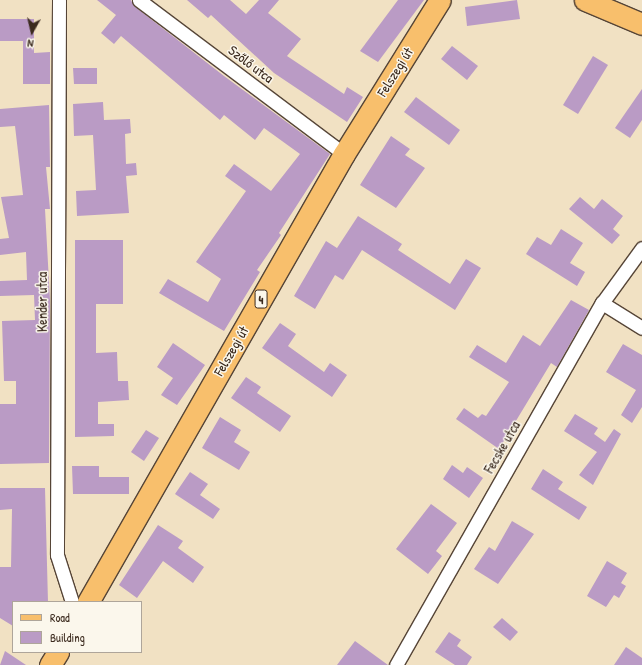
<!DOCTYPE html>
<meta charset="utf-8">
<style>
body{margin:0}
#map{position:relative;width:642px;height:665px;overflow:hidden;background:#f1e1c3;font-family:"Patrick Hand",sans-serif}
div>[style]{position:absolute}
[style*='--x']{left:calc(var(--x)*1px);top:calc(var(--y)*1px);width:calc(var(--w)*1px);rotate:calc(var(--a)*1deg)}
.building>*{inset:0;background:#ba9bc5}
.roads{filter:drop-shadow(1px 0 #564537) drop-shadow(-1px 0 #564537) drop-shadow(0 1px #564537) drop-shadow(0 -1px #564537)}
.street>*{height:13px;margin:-6.5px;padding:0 6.5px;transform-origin:6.5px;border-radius:6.5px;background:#fff}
.primary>*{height:21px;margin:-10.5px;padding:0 10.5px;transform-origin:10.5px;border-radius:10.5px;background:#f8bf6c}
span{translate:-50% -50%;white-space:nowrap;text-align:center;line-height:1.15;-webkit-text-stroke:3px #fbf7ec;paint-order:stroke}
.shield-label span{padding:1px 3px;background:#fbf7ec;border:1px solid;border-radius:3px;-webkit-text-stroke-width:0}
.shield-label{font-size:13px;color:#3b2a1e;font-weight:700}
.street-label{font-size:14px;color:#3b2a1e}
.legend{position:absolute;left:12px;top:601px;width:130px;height:52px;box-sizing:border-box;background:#fbf7ec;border:1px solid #aea59a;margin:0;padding:5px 7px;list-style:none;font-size:12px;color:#3b2a1e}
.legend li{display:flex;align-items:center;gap:8px;height:20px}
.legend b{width:20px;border:1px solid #aea59a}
.north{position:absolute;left:12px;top:12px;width:40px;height:40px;-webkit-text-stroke:3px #fbf7ec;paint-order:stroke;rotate:188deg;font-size:11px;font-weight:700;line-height:16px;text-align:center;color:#3b2a1e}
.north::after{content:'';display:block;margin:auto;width:14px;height:18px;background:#3b2a1e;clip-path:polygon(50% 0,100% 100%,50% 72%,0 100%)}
</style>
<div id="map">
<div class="building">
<i style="clip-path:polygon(97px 0,131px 0,134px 6px,224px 76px,330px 154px,279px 233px,281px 235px,257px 270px,260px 272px,224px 331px,159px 293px,168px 279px,208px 302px,221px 279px,196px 262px,246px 191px,225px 176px,234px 164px,271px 191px,300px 154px,264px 128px,255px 140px,224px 115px,220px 120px,121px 36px,114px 44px,101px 33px,116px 15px)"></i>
<i style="clip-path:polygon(187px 0,230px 0,246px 14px,259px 0,279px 0,268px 13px,301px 39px,287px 56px,344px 94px,347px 87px,363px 97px,347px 122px,274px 73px,211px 15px,208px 18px)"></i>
<i style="clip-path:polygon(398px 0,424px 0,378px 62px,360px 51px)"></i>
<i style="clip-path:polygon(517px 0,520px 19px,467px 26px,465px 7px)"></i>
<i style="clip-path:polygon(0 19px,34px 19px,34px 53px,50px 52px,50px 84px,23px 84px,23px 41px,0 41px)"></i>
<i style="clip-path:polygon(452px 46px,478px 66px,467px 80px,441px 59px)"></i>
<i style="clip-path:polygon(593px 56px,608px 65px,578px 114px,563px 105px)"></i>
<i style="clip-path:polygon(73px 68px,97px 68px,97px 84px,74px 84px)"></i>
<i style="clip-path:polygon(642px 89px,642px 120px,630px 138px,615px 128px)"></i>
<i style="clip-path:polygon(416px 97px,460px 130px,449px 145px,404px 112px)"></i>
<i style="clip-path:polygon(103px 102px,104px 120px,130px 119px,131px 133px,125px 134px,126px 164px,136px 163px,137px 175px,126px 176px,129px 213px,77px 216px,76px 191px,96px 190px,93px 135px,74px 136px,73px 104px)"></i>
<i style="clip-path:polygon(49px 105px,50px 167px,46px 167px,50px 209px,45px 209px,50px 300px,49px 463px,0 464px,0 404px,16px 404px,16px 381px,4px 381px,2px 321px,35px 320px,34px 295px,0 296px,0 281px,27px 280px,26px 252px,0 255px,0 239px,9px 238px,1px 197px,23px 195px,15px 126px,0 127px,0 109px)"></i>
<i style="clip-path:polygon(391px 136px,410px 149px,405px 155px,425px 168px,396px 208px,360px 185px)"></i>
<i style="clip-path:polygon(580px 197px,594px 209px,602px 199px,623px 216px,613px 229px,620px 235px,612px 244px,569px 209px)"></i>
<i style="clip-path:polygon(358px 216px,402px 244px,398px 250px,450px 284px,466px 259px,481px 268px,455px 310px,362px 250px,343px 280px,335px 275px,315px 309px,294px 296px,326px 241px,337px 248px)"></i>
<i style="clip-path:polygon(561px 229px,583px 243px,570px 263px,585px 272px,577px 286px,526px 254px,537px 237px,551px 245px)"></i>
<i style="clip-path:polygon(75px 240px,123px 240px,123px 304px,96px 304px,96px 353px,117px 352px,118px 381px,128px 381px,129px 400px,98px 402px,98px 424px,114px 424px,114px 436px,75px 437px)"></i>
<i style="clip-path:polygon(571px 300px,589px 310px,557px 367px,551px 363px,499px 449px,456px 419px,464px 408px,478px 418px,482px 414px,486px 416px,509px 382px,469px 357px,477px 345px,506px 363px,523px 335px,540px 346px)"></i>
<i style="clip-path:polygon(280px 323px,296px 334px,288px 346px,324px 372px,330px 363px,347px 375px,332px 397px,262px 348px)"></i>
<i style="clip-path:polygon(173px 343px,205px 365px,177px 405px,161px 395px,173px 378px,157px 367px)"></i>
<i style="clip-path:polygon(623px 344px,642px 355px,642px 407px,632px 423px,621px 415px,636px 390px,606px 372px)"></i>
<i style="clip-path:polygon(246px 377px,261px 387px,257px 393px,291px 416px,280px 432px,231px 398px)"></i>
<i style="clip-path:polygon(575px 414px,598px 428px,594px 434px,605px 442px,614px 429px,621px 434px,593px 485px,579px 475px,597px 452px,564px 431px)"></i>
<i style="clip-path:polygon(220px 417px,241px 430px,234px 442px,250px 452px,239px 470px,202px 448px)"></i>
<i style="clip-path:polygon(146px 430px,159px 438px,144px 461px,131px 452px)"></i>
<i style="clip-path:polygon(452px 465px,463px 473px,467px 467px,483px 478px,469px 498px,443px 479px)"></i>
<i style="clip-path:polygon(72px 466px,99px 466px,99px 477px,129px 477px,129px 494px,73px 494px)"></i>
<i style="clip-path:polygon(543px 469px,563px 482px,558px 489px,587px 507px,579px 520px,531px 489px)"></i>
<i style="clip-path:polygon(190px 472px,208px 484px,200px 495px,220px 509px,213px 519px,175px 494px)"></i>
<i style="clip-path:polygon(0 488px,45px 488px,48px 602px,13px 602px,13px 626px,0 618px,0 567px,11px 567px,12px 509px,0 510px)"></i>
<i style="clip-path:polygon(431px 504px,457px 523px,436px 551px,442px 556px,428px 574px,396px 549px)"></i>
<i style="clip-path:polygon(512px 521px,534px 534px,498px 584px,474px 569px,489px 547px,495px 551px)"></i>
<i style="clip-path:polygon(158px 525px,183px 541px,178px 548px,204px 567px,193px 583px,163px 561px,137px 598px,119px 585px)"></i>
<i style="clip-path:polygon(607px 561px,627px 573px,621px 583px,626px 586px,619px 598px,614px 595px,606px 607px,587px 596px)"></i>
<i style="clip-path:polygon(502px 618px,518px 632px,510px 641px,493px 627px)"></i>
<i style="clip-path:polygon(449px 632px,461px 640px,457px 646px,472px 657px,467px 665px,455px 665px,435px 652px)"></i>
<i style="clip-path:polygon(355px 641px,388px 665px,337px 665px)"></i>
<i style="clip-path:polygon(626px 647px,642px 658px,642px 665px,614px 665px)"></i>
<i style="clip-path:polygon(5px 651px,26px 665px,0 665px)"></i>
</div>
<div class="roads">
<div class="street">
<i style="--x:59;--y:0;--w:555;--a:90.21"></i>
<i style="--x:57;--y:555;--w:49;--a:72.3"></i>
<i style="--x:139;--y:0;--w:256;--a:36.9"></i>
<i style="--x:602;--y:303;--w:47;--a:32"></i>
<i style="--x:396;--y:665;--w:417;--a:-60.4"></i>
<i style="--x:602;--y:303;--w:68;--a:-54"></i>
</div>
<div class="primary">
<i style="--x:585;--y:0;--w:62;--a:22.8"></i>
<i style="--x:88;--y:602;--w:516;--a:-60.26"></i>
<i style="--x:344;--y:154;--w:181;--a:-58.1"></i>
<i style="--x:50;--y:665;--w:15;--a:-58"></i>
</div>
</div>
<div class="shield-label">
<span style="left:261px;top:299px">4</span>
</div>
<div class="street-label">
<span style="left:251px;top:64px;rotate:37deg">Szőlő utca</span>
<span style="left:395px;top:72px;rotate:-58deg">Felszegi út</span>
<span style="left:42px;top:302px;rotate:-90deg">Kender utca</span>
<span style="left:231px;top:351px;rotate:-60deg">Felszegi út</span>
<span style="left:502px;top:447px;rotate:-60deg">Fecske utca</span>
</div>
<ul class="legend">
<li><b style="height:5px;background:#f8bf6c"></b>Road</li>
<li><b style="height:11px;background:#ba9bc5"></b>Building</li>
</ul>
<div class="north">N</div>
</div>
